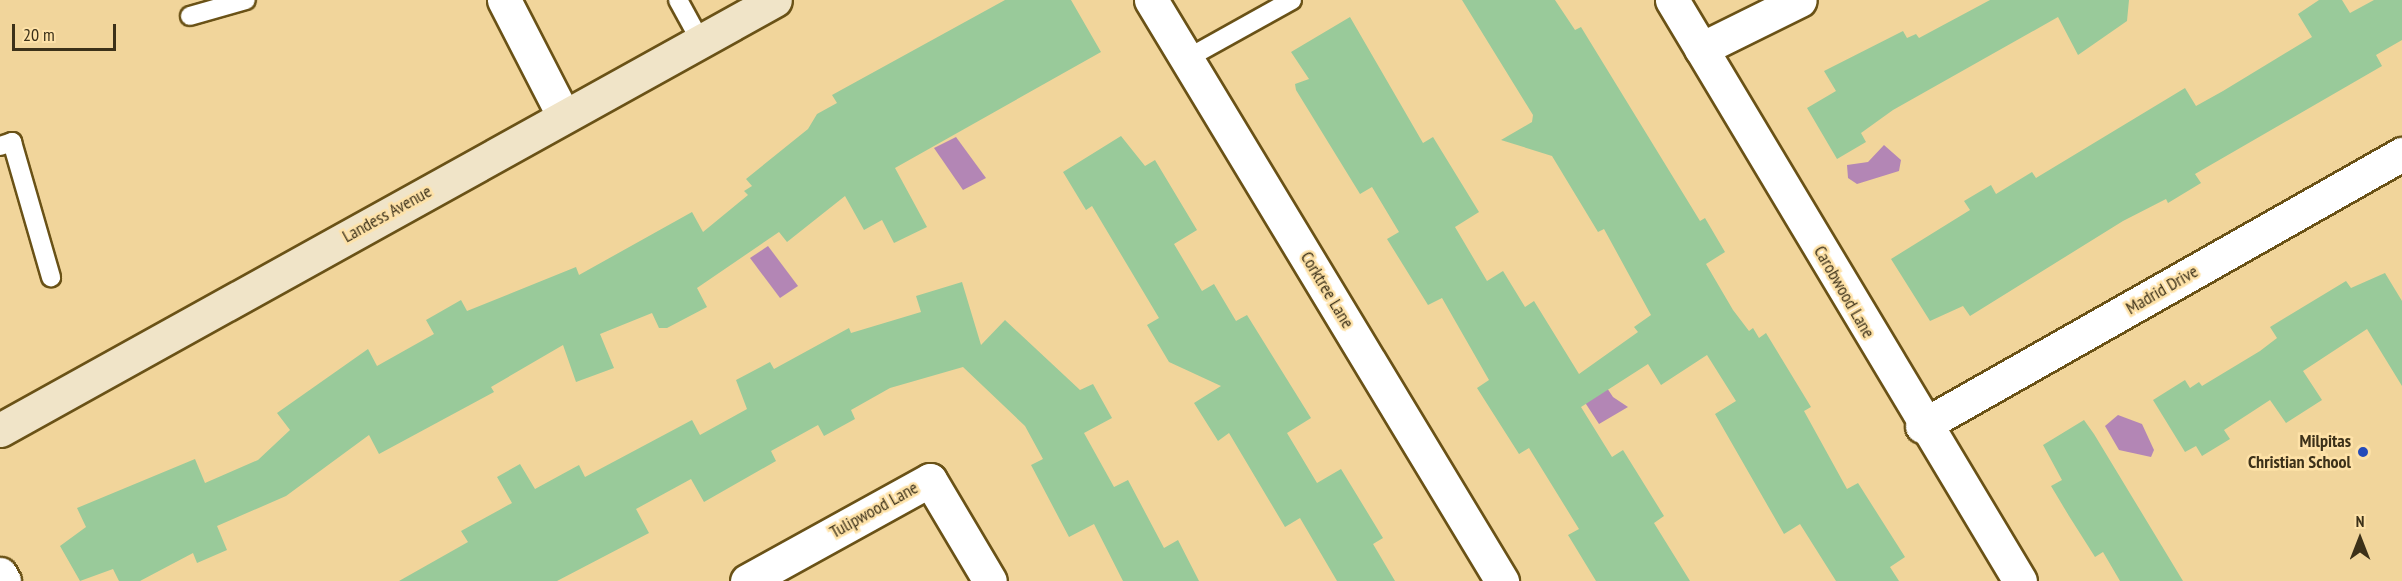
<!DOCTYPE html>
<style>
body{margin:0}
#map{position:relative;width:2402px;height:581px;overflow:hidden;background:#f1d59b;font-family:"PT Sans Narrow",sans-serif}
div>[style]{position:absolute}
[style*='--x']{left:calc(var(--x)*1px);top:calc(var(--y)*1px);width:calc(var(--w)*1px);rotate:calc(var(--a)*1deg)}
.water>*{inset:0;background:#b386b5}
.building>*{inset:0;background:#99ca9a}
.roads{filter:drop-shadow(2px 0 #6a5217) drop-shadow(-2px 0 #6a5217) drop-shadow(0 2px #6a5217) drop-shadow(0 -2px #6a5217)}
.service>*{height:18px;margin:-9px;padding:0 9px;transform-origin:9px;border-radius:9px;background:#fff}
.minor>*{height:33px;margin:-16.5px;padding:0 16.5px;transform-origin:16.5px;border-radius:16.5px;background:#fff}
.secondary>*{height:33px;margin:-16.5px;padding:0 16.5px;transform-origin:16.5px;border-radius:16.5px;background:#f0e4c8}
.dots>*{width:16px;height:16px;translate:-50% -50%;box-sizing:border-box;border:3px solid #fee2a8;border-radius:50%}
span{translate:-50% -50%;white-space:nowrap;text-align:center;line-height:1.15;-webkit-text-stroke:5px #fee2a8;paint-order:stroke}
.street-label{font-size:18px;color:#3c3119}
.poi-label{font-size:18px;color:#3c3119;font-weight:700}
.right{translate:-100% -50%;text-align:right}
.north{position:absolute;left:2330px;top:509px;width:60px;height:60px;-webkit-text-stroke:4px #fee2a8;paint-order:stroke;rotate:0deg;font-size:16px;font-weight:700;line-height:24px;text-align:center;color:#3c3119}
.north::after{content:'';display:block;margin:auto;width:21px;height:27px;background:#3c3119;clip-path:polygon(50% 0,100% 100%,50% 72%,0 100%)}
.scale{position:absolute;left:12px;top:24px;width:104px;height:27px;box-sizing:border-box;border:3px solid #3c3119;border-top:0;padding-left:8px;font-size:18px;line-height:21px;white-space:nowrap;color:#3c3119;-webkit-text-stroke:4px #fee2a8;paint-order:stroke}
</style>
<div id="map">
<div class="water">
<i style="clip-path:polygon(956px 137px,986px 178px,963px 190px,934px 148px)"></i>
<i style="clip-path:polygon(1884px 145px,1901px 160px,1899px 171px,1857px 184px,1848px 178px,1847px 165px,1868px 162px)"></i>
<i style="clip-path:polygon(768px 246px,798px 286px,780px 298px,750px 258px)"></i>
<i style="clip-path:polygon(1595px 370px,1613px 397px,1628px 407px,1599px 424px,1573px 384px)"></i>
<i style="clip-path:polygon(2118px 415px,2142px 424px,2154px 450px,2151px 457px,2119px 450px,2105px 426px)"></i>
</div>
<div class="building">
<i style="clip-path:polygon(1005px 0,1071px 0,1101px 52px,895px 168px,927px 227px,894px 243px,882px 220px,864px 230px,845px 196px,787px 242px,779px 232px,697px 288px,707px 307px,667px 328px,659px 328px,652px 313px,600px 334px,614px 368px,576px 382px,563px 345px,491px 387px,494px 392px,379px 454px,369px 435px,286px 496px,217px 526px,227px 550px,197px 563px,193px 553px,140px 581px,119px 581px,113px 569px,80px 581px,60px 546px,86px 527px,77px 508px,195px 459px,205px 483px,258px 460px,290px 430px,277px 413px,368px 349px,377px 366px,434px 334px,426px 320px,461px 300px,467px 311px,576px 267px,579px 275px,692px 212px,703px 232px,748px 195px,744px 191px,752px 186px,746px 179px,808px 129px,817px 114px,837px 103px,832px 95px)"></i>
<i style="clip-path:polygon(1462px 0,1555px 0,1575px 30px,1581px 27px,1700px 221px,1705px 218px,1725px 252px,1706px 264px,1733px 310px,1749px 331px,1753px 328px,1759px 338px,1766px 333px,1811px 407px,1804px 411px,1847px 489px,1858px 483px,1905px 557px,1890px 567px,1899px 581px,1836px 581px,1800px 524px,1784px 534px,1715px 414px,1736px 401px,1707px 355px,1661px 385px,1648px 364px,1581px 407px,1612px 457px,1623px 450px,1664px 516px,1654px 523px,1690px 581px,1596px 581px,1568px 535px,1579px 529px,1529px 448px,1519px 454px,1477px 388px,1489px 380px,1442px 298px,1428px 305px,1387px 239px,1399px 232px,1372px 187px,1360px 194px,1296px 90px,1295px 84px,1309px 79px,1291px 52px,1350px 17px,1423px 143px,1433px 137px,1479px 212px,1455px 227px,1487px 281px,1503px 271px,1525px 307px,1534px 301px,1579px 374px,1638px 332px,1634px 327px,1651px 315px,1604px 229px,1598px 232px,1552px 156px,1501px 140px,1532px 122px,1533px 115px)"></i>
<i style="clip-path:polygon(1990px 0,2129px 0,2127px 21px,2078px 55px,2058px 17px,1893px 110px,1861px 133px,1866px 142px,1837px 159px,1807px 108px,1836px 91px,1824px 71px,1903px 31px,1907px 38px,1916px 34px,1919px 38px)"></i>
<i style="clip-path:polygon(2319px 0,2342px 0,2350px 13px,2374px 0,2402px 0,2402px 40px,2376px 55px,2382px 66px,2195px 174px,2201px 183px,2168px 203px,2166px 199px,2123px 221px,1970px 316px,1963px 306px,1930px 321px,1891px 259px,1970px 210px,1964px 201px,1991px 185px,1996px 194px,2032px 172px,2036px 178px,2185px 88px,2196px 106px,2223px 91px,2312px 37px,2298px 14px)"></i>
<i style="clip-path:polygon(1121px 136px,1145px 166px,1155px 160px,1197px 230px,1174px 244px,1202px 291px,1214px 284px,1236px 321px,1247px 315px,1311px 418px,1287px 433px,1317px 483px,1341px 469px,1383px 538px,1373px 544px,1395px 581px,1337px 581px,1300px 518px,1285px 527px,1229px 433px,1218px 441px,1194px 403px,1221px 386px,1169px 362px,1147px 325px,1159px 318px,1092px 206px,1086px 210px,1063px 172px)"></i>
<i style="clip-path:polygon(2385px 273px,2402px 301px,2402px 386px,2367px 329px,2303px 371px,2322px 400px,2286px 423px,2270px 400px,2224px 430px,2230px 439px,2202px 456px,2196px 446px,2185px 452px,2153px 400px,2185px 380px,2190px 388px,2199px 382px,2202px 386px,2260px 351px,2277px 338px,2270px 327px,2346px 281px,2351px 288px)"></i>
<i style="clip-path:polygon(962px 282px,981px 345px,1005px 320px,1080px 390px,1093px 384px,1112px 418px,1084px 433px,1114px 487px,1128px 480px,1164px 548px,1178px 540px,1199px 581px,1123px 581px,1094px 524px,1069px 537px,1031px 465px,1043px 459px,1025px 426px,963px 367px,890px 388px,851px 410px,855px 419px,824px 436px,818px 425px,771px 451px,776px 461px,704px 502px,691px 479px,636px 509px,649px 533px,557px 581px,399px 581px,468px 542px,461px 531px,512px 503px,497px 477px,520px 464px,535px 489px,579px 465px,585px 477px,692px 420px,700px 435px,747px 409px,736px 380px,770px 362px,774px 369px,849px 328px,851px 333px,921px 312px,916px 296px)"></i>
<i style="clip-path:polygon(2084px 420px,2094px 434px,2183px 581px,2120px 581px,2103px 552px,2095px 557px,2069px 516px,2051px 486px,2062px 480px,2043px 445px)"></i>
</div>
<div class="roads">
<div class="service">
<i style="--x:678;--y:0;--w:48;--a:61.3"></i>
<i style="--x:190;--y:16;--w:58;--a:-15.9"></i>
<i style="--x:1188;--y:58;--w:119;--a:-29.1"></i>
<i style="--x:0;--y:146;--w:13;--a:-18"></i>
<i style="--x:12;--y:142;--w:141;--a:73.9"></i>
</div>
<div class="minor">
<i style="--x:504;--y:0;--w:129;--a:62.8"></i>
<i style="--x:1151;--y:0;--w:679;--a:58.86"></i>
<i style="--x:1672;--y:0;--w:677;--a:59.08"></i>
<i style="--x:1701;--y:49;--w:110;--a:-26.3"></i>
<i style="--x:1922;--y:426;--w:552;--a:-29.54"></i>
<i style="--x:0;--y:574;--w:8;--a:60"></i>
<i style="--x:747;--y:581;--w:209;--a:-28.9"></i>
<i style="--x:930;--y:480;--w:117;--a:59.3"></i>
</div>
<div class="secondary">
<i style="--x:0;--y:430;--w:886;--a:-29.02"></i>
</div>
</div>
<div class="dots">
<i style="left:2363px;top:452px;background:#254bb9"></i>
</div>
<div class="street-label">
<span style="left:387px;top:214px;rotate:-29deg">Landess Avenue</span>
<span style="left:1327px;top:290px;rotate:59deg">Corktree Lane</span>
<span style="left:2162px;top:290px;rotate:-30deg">Madrid Drive</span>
<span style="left:1844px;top:292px;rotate:60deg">Carobwood Lane</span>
<span style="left:874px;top:510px;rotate:-29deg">Tulipwood Lane</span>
</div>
<div class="poi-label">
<span class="right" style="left:2351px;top:452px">Milpitas<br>Christian School</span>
</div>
<div class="north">N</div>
<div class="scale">20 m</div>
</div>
